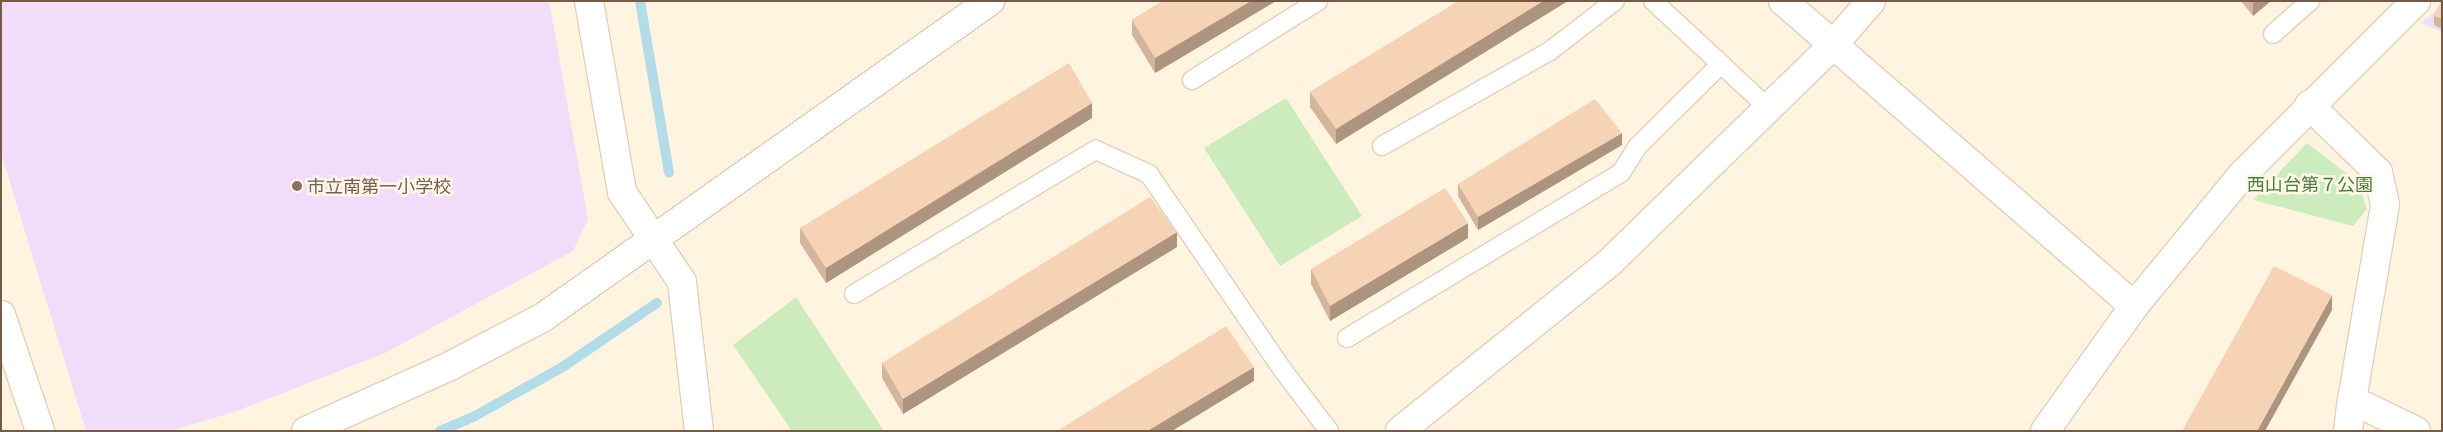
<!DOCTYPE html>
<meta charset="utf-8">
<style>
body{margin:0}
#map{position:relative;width:2443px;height:432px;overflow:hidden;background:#fef4df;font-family:Lato,"Noto Sans JP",sans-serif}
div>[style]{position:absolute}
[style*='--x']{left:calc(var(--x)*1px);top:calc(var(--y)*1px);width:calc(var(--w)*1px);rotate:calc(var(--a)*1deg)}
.education>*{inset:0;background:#f1dcfa}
.green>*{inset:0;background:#ccecbd}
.stream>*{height:10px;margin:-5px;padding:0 5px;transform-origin:5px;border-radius:5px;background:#b2dde8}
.roads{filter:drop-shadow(1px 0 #e2d0ba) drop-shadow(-1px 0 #e2d0ba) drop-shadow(0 1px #e2d0ba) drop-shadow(0 -1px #e2d0ba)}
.lane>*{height:18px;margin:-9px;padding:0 9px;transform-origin:9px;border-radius:9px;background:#fff}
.street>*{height:28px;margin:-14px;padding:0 14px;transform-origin:14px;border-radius:14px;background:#fff}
.secondary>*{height:28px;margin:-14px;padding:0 14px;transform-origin:14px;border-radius:14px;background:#fff}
.wall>*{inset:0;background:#d3b59b}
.shaded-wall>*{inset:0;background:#ac947e}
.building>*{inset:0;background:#f5d3b4}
.dots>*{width:14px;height:14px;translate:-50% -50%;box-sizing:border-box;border:2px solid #fff7e7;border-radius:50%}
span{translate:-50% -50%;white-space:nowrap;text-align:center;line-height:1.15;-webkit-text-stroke:5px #fff7e7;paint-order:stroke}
.park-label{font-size:18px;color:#4b7d3c}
.education-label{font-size:18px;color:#785e54}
.left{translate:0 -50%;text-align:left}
.frame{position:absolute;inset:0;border:2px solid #765a45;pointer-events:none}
</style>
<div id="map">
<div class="education">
<i style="clip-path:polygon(1px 1px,549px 1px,588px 219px,573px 251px,385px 353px,237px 411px,170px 431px,86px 431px,1px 153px)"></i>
<i style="clip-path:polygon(2442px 5px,2442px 32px,2421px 23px)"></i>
</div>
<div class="green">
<i style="clip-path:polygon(1286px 98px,1362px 216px,1280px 266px,1204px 148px)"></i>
<i style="clip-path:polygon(2307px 143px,2358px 182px,2367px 209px,2353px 226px,2253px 200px)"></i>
<i style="clip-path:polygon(796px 297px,884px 431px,792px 431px,733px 345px)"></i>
</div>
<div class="stream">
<i style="--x:640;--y:1;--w:174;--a:80.4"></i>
<i style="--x:440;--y:431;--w:38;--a:-23"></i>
<i style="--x:475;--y:416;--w:98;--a:-29.2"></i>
<i style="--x:561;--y:368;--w:116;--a:-34.1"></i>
</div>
<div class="roads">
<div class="lane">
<i style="--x:1653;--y:1;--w:93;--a:42.8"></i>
<i style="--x:2273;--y:34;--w:50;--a:-41.7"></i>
<i style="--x:1192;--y:80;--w:149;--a:-32.1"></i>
<i style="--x:1382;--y:146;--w:193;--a:-29.5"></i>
<i style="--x:1550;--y:51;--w:82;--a:-37.6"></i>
<i style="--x:854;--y:294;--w:282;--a:-30.8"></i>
<i style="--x:1096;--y:150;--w:58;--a:24.4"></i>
<i style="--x:1149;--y:174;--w:236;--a:55.7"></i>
<i style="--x:1282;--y:369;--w:78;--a:52.8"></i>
<i style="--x:1347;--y:338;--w:320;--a:-31.1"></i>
<i style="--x:1621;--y:173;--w:31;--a:-58"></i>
<i style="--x:1637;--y:147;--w:118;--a:-44.7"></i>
<i style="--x:1721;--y:64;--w:64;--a:43.1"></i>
</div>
<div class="street">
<i style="--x:2045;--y:431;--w:153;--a:-54.5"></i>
<i style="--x:2134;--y:306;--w:171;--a:-50.5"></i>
<i style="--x:2243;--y:174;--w:245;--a:-45"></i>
<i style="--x:2348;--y:431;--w:31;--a:-83"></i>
</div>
<div class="secondary">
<i style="--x:589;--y:1;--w:194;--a:80.2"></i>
<i style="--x:622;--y:192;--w:108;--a:56.3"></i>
<i style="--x:682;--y:282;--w:150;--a:83.5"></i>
<i style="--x:1783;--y:1;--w:465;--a:41"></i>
<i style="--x:2309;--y:105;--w:96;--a:44.2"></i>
<i style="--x:2378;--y:172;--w:34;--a:78"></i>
<i style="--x:2385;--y:205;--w:198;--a:99.6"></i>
<i style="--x:2352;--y:400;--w:71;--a:25.8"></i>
<i style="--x:1;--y:315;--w:122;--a:71.4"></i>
<i style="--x:306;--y:431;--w:160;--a:-24.3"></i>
<i style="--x:452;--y:365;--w:102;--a:-27.6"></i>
<i style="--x:542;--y:318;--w:549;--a:-35.28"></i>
<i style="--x:1400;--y:431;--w:270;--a:-38.8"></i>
<i style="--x:1610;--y:262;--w:311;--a:-44.2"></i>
<i style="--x:1833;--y:45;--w:58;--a:-49.2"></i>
</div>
</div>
<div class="wall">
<i style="clip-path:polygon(1163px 1px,1276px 1px,1155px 73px,1132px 35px,1132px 20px)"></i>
<i style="clip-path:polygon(1459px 1px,1336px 144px,1310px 107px,1310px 92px)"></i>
<i style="clip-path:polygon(2241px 1px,2271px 1px,2253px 16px)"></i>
<i style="clip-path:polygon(2442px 1px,2442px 29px,2434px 25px,2434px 16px)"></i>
<i style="clip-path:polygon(1092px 118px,826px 283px,800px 243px,800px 228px)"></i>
<i style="clip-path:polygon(1622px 145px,1478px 230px,1458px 196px,1458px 184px)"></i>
<i style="clip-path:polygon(1468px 238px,1330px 321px,1311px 284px,1311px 269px)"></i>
<i style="clip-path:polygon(1177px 247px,903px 414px,882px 378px,882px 363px)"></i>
</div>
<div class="shaded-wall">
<i style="clip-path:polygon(1251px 1px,1276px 1px,1155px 73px,1155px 58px)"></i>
<i style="clip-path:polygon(1543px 1px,1568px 1px,1336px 144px,1336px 129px)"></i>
<i style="clip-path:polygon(2256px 1px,2271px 1px,2253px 16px,2253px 3px)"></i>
<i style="clip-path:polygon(1092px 103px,1092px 118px,826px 283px,826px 268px)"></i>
<i style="clip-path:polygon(1622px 133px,1622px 145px,1478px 230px,1478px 217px)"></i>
<i style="clip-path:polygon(1468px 223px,1468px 238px,1330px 321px,1330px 306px)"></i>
<i style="clip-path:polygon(1177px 232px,1177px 247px,903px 414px,903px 399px)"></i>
<i style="clip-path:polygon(2332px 295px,2332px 310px,2265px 431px,2257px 431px)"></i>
<i style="clip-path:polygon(1254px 367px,1254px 381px,1172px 431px,1147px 431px)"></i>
</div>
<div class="building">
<i style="clip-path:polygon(1163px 1px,1251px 1px,1155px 58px,1132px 20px)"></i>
<i style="clip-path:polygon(1459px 1px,1543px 1px,1336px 129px,1310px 92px)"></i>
<i style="clip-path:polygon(2441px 1px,2442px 1px,2442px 19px,2434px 16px)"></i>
<i style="clip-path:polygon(1069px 63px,1092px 103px,826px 268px,800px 228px)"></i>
<i style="clip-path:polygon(1595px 99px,1622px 133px,1478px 217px,1458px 184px)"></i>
<i style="clip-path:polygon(1445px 188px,1468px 223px,1330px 306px,1311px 269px)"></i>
<i style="clip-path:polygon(1150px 197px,1177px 232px,903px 399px,882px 363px)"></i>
<i style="clip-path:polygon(2274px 266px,2332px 295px,2257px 431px,2182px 431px)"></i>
<i style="clip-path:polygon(1226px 326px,1254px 367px,1147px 431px,1057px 431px)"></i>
</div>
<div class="dots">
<i style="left:297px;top:186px;background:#8d6e63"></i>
</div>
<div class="park-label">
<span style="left:2310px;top:184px">西山台第７公園</span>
</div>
<div class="education-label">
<span class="left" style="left:307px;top:186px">市立南第一小学校</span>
</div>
<div class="frame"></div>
</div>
